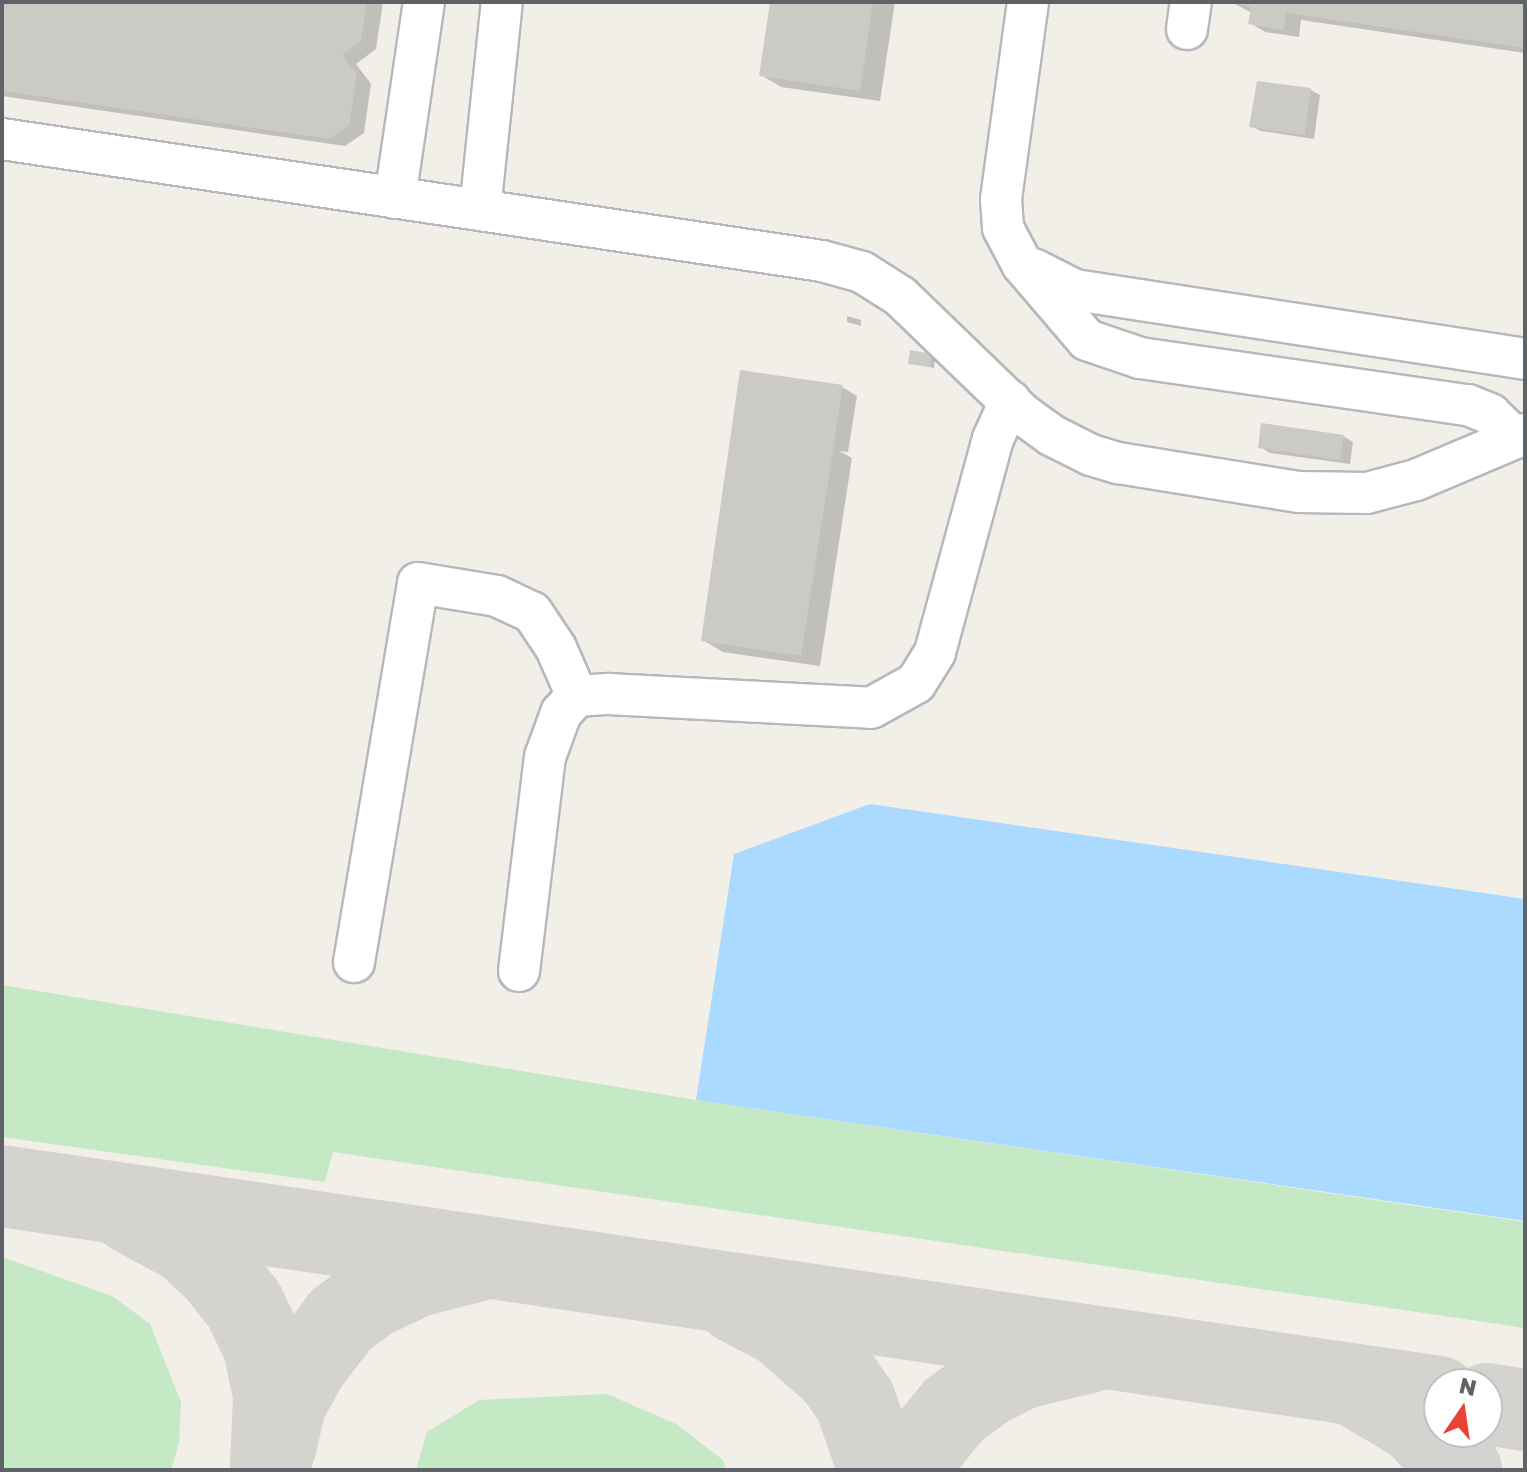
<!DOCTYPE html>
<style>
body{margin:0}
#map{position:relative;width:1527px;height:1472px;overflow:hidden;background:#f1efe8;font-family:"Golos Text",sans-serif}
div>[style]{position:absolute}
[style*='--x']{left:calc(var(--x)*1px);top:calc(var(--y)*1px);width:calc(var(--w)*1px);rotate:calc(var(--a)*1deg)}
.green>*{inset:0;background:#c5e8c5}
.water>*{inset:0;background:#aadaff}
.shadow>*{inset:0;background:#0003}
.taxiway>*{height:82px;margin:-41px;padding:0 41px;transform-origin:41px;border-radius:41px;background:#d4d3d0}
.building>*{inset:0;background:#cccac5}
.roads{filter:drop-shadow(2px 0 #b5b8bc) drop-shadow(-2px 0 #b5b8bc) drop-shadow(0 2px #b5b8bc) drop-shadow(0 -2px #b5b8bc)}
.minor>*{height:40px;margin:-20px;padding:0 20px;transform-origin:20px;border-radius:20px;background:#fff}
span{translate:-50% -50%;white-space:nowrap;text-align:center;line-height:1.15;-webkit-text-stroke:6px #fff;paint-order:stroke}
.frame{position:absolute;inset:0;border:4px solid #5f6368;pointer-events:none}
.north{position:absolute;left:1423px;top:1368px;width:80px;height:80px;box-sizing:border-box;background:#fff;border:2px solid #bfc1c3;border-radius:50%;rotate:13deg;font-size:22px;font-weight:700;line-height:32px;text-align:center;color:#5f6368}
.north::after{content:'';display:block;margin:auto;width:28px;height:36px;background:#ea4335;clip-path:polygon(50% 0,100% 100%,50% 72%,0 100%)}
</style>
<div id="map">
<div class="green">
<i style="clip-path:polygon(2px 985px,696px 1100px,1525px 1222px,1525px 1328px,333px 1152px,325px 1182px,2px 1137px)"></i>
<i style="clip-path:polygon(2px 1257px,112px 1296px,150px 1324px,181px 1402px,179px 1443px,171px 1470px,2px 1470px)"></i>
<i style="clip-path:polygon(607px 1394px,676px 1424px,723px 1460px,726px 1470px,416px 1470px,427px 1432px,479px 1400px)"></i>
</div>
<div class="water">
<i style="clip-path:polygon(870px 804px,1525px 899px,1525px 1221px,696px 1100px,734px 854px)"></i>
</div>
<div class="shadow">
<i style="clip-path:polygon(2px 2px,383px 2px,376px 49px,356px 64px,371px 84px,364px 133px,345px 146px,2px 96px)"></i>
<i style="clip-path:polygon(772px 2px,895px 2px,880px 101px,781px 87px,761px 75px)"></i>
<i style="clip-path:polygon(1525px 2px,1525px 53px,1301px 20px,1299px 37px,1265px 32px,1250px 23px,1252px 13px,1233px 3px)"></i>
<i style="clip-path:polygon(1258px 83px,1311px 90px,1320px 95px,1314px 139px,1261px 131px,1251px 126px)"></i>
<i style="clip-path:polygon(847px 316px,861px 320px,861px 326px,847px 322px)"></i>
<i style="clip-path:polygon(931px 356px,935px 358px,934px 368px,910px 363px)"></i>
<i style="clip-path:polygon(842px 387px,857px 396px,848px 452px,839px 451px,852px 458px,820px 666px,723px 652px,703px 640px)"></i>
<i style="clip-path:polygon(1343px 436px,1353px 442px,1350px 464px,1270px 453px,1260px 447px)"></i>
</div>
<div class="taxiway">
<i style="--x:2;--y:1186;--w:1452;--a:8.35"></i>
<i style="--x:130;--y:1212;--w:65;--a:28.5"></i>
<i style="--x:187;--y:1243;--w:41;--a:43"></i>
<i style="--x:217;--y:1271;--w:43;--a:51.5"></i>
<i style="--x:244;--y:1305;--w:47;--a:64.5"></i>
<i style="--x:264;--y:1347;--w:49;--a:78.2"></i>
<i style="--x:274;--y:1395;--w:70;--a:92.5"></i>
<i style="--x:736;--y:1302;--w:53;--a:28"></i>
<i style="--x:783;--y:1327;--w:71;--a:41.6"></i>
<i style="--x:836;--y:1374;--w:33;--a:55"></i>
<i style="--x:855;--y:1401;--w:73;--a:70.8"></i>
<i style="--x:1355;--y:1386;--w:71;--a:30.5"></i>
<i style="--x:1416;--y:1422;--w:66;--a:46.8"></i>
<i style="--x:1487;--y:1404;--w:38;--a:9"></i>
<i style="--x:276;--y:1445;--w:42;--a:-77.6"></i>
<i style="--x:285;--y:1404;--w:46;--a:-61.2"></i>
<i style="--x:307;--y:1364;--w:56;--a:-52.3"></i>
<i style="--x:341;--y:1320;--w:39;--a:-37"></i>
<i style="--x:372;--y:1297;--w:50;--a:-25"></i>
<i style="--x:417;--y:1276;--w:61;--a:-14.3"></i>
<i style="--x:905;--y:1470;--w:77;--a:-50.8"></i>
<i style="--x:954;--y:1410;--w:41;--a:-36"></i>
<i style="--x:987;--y:1386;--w:39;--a:-27"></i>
<i style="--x:1022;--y:1368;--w:69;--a:-13.4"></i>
</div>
<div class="building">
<i style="clip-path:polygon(2px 2px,367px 2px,361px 41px,342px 55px,357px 74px,349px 125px,329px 139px,2px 91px)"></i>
<i style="clip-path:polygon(770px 2px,873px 2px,860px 91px,759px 76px)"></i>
<i style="clip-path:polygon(1227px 2px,1525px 2px,1525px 48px,1286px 13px,1284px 30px,1248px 24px,1251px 7px)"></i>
<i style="clip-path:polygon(1257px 81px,1311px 88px,1305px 135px,1249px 127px)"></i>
<i style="clip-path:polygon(910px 350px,932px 354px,930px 367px,908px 364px)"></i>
<i style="clip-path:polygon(740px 370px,843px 385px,801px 656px,701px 641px)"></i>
<i style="clip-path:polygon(1261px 423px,1344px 435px,1340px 460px,1258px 448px)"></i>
</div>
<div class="roads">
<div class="minor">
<i style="--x:1028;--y:2;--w:199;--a:97.8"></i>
<i style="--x:1001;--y:199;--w:29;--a:86"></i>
<i style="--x:1003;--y:228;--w:41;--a:62.2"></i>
<i style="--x:1022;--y:264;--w:100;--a:49.5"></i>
<i style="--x:1087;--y:340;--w:56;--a:18.8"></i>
<i style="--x:1140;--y:358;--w:331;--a:8.2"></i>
<i style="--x:1468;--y:405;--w:24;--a:22"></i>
<i style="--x:1490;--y:414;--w:35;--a:44"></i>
<i style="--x:1187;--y:29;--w:27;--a:-82"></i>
<i style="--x:2;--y:139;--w:829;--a:8.46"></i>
<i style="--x:822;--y:261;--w:41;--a:15.4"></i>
<i style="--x:862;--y:272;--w:45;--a:32.3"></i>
<i style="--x:900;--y:296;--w:168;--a:44"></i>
<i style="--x:1021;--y:413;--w:37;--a:36"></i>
<i style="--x:1051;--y:435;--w:45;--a:26.6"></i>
<i style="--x:1091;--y:455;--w:28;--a:17"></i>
<i style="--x:1118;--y:463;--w:183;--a:9.1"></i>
<i style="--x:1299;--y:492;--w:68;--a:0.8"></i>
<i style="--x:1367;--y:493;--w:51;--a:-14.9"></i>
<i style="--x:1416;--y:480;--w:118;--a:-22.9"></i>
<i style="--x:395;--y:198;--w:198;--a:-81.6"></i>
<i style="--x:480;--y:210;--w:209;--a:-84"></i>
<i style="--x:1033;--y:269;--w:47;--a:26.6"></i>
<i style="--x:1075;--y:290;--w:455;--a:8.7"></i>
<i style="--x:354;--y:962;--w:384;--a:-80.4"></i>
<i style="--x:418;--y:583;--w:80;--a:9.3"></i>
<i style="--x:497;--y:596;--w:38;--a:25"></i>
<i style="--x:532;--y:612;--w:43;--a:56.3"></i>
<i style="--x:556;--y:648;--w:52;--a:66.4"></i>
<i style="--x:519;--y:971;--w:216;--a:-83.1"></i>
<i style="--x:545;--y:757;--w:47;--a:-70"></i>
<i style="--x:561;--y:713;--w:23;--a:-47"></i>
<i style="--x:577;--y:696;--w:31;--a:-4"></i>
<i style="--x:608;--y:694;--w:263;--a:3"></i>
<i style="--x:871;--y:708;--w:51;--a:-29.1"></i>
<i style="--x:916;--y:683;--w:36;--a:-58"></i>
<i style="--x:935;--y:652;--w:221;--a:-74.8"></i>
<i style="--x:993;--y:439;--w:42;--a:-65.9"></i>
</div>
</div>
<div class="frame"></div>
<div class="north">N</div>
</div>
